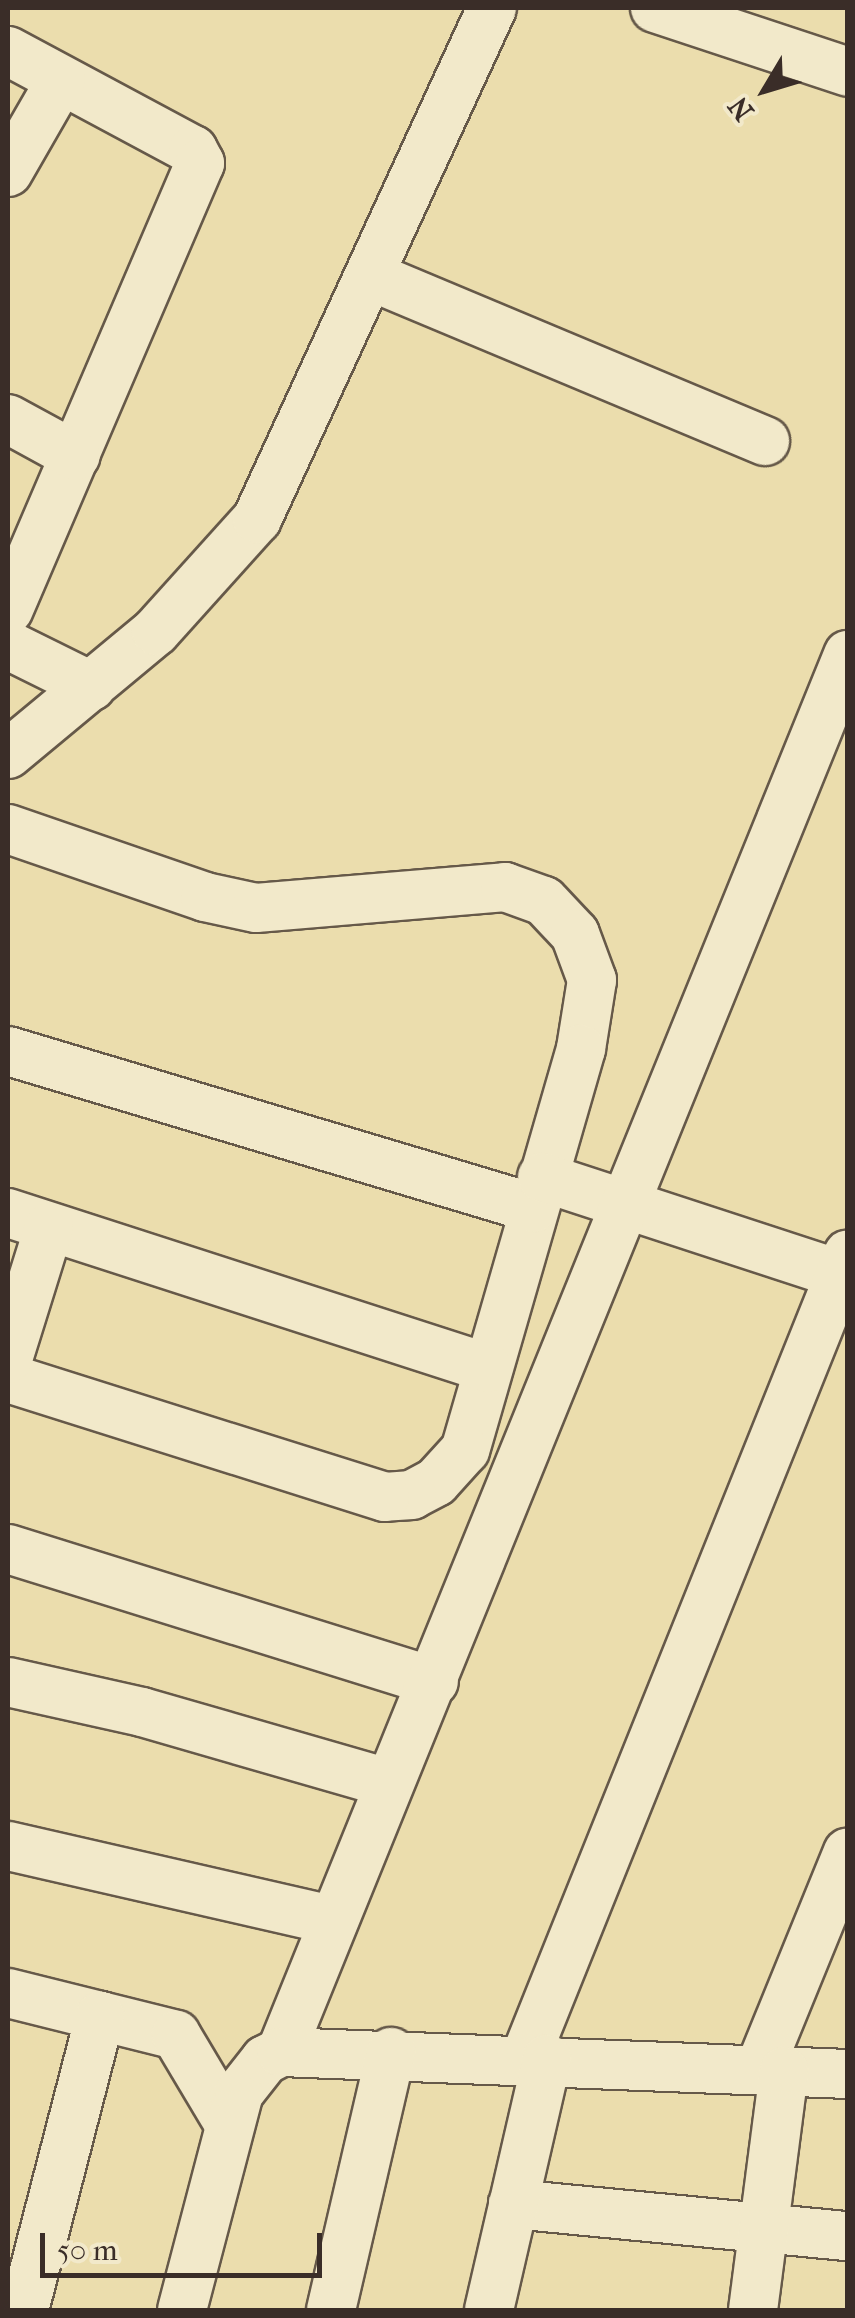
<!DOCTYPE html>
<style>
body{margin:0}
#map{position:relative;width:855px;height:2318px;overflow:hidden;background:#ebddad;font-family:"IM FELL French Canon",serif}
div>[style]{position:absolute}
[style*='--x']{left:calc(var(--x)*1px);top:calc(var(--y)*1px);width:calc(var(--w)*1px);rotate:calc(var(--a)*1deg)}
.roads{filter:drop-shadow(2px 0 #665949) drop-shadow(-2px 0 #665949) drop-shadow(0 2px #665949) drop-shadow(0 -2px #665949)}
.minor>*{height:48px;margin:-24px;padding:0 24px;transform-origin:24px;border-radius:24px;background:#f2e9ca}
span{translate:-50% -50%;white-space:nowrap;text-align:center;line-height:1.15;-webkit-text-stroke:10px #f2e9ca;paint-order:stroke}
.frame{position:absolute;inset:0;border:10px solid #3a2d28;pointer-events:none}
.north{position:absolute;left:715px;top:40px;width:100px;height:100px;-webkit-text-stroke:8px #f2e9ca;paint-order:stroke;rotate:232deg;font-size:28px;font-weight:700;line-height:40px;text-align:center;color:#3a2d28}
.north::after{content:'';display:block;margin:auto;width:35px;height:45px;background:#3a2d28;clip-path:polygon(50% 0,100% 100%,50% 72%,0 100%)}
.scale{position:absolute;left:40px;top:2233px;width:282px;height:45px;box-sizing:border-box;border:5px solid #3a2d28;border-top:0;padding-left:12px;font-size:30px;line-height:35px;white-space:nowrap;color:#3a2d28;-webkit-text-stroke:8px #f2e9ca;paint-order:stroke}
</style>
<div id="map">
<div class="roads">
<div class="minor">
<i style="--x:655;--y:8;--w:203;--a:18.3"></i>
<i style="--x:8;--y:51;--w:210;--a:28.2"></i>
<i style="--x:193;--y:150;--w:15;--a:62"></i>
<i style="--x:200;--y:163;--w:486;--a:113.2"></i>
<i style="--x:8;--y:172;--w:106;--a:-60.1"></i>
<i style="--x:373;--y:277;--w:425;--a:22.7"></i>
<i style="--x:8;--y:419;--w:77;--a:28.6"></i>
<i style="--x:8;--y:645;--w:93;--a:26.3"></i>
<i style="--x:8;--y:754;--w:192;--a:-39.7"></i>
<i style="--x:156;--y:631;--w:151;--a:-48"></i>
<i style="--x:257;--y:519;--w:562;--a:-65.3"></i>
<i style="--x:8;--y:829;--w:208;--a:19"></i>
<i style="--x:205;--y:897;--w:52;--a:12.2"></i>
<i style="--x:256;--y:908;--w:250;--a:-4.8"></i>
<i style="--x:505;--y:887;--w:41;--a:19.7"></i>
<i style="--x:544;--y:901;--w:45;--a:46.8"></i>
<i style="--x:575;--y:934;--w:49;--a:69.7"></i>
<i style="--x:592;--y:980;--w:70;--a:99.1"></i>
<i style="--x:581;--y:1049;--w:417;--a:106.1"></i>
<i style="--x:465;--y:1450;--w:43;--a:132.2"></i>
<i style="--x:436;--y:1482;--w:27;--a:152"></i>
<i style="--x:412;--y:1495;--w:27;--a:176"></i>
<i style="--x:385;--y:1497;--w:395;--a:-162.5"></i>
<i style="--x:8;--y:1051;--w:548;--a:16.65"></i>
<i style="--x:542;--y:1177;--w:322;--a:18.1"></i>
<i style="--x:8;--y:1213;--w:504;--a:17.9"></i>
<i style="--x:8;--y:1359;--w:138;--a:-72.7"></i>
<i style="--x:8;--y:1549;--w:446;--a:17.3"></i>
<i style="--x:8;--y:1682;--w:137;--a:12.6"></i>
<i style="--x:142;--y:1712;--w:256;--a:16.1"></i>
<i style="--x:8;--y:1846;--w:332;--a:12.9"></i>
<i style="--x:8;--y:1993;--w:173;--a:14"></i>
<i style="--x:176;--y:2035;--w:104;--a:59.2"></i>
<i style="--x:281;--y:2052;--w:1508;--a:-67.91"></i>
<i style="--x:525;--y:2058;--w:866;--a:-68.11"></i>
<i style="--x:759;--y:2070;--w:235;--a:-67.8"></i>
<i style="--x:513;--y:2204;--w:337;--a:5.5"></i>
<i style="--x:24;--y:2310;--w:304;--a:-75.5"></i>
<i style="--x:182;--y:2310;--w:224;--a:-75.3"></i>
<i style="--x:239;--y:2093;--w:42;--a:-51.8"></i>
<i style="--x:265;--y:2060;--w:18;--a:-27"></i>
<i style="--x:281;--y:2052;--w:567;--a:2.22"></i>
<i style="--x:331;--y:2310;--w:265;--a:-76.9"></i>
<i style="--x:489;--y:2310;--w:258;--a:-77"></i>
<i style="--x:753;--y:2310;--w:241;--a:-82.6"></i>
</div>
</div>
<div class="frame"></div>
<div class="north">N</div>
<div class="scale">50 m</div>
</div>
